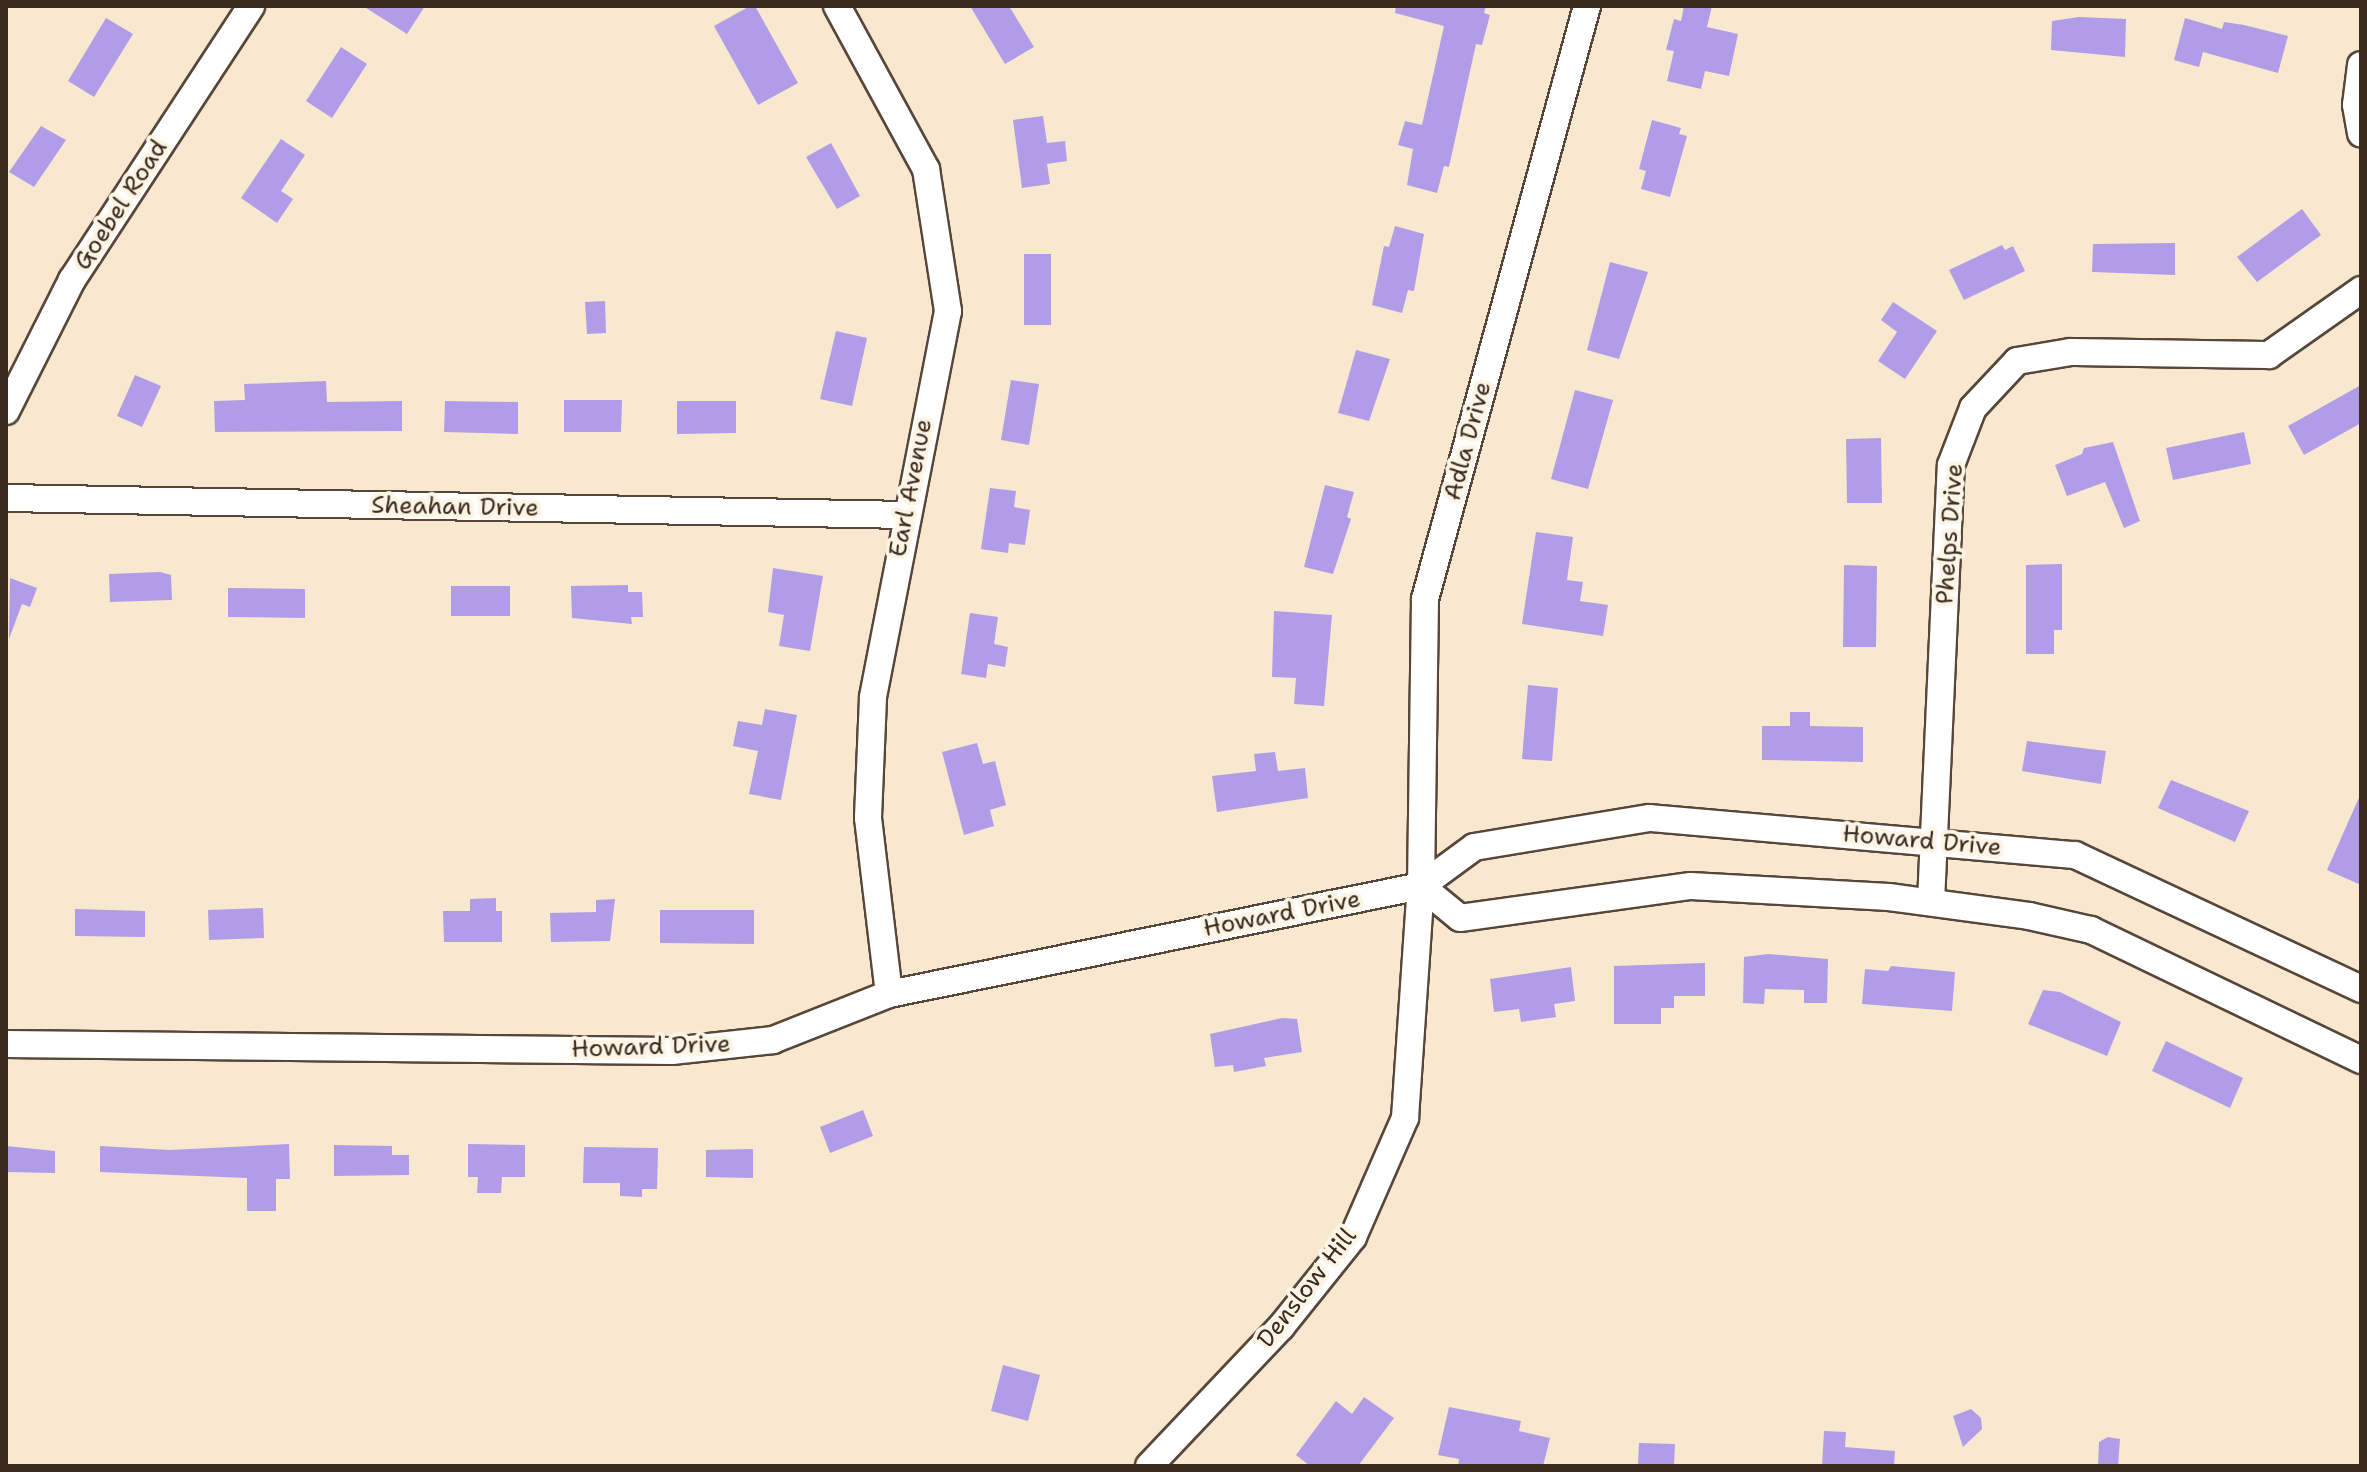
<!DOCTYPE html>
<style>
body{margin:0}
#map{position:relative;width:2367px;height:1472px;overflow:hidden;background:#f8e8d0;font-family:"Shantell Sans",sans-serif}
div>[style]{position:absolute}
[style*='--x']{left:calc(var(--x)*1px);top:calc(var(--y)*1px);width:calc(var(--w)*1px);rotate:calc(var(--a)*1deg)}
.building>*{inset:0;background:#b19de7}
.roads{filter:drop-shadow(2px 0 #574639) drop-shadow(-2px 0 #574639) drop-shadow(0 2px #574639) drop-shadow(0 -2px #574639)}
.minor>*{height:26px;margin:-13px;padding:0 13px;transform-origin:13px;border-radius:13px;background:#fff}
span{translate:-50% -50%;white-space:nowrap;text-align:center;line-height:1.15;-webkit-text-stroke:8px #fcf5e5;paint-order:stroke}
.street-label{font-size:24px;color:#3b2a1e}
.frame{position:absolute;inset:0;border:8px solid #3b2a1e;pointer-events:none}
</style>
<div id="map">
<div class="building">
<i style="clip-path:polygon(363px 6px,425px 6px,407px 34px)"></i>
<i style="clip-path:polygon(750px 6px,755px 6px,798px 83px,758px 105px,714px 26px)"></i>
<i style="clip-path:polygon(970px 6px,1009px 6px,1034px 47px,1005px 64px)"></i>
<i style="clip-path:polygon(1396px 6px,1486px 6px,1484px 13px,1490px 15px,1482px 45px,1476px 44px,1449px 167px,1444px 166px,1437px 193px,1407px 185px,1413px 149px,1398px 145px,1405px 121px,1422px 125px,1444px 26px,1395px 13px)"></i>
<i style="clip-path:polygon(1684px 6px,1712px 6px,1707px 27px,1738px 34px,1729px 76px,1705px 71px,1701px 89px,1667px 81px,1674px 51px,1666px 50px,1674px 19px,1681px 21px)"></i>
<i style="clip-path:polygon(2079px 17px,2126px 19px,2125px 57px,2051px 50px,2052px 21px)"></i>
<i style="clip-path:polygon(106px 18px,133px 34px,94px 97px,68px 81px)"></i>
<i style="clip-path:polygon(2185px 18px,2222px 29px,2224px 22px,2244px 25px,2288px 36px,2278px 73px,2203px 52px,2199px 67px,2174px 60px)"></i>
<i style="clip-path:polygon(341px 47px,367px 64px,332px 118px,306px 101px)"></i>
<i style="clip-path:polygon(1043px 116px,1047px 143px,1065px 141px,1067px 161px,1047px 164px,1050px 184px,1022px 188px,1013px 120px)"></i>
<i style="clip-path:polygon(1652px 120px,1681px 128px,1679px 134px,1687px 136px,1670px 197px,1641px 189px,1646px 171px,1639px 169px)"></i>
<i style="clip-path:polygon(41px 126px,66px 140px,34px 187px,9px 172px)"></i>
<i style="clip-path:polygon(281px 139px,305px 155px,281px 191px,293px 199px,277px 223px,241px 198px)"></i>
<i style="clip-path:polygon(831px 143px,860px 196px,837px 209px,806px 157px)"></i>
<i style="clip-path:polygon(2302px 209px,2321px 235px,2257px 282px,2237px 257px)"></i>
<i style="clip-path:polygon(1395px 226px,1424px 234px,1414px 291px,1408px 290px,1402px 313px,1372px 305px,1384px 246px,1389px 247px)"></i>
<i style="clip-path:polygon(2175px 243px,2175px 275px,2092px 272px,2093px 244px)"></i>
<i style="clip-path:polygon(2002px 245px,2005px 250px,2013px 246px,2025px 271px,1964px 300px,1949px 270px)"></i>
<i style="clip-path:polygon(1024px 254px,1051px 254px,1051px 325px,1024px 325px)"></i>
<i style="clip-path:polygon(1610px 262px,1648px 272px,1619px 359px,1587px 350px)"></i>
<i style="clip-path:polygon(605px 301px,606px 333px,587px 334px,585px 302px)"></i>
<i style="clip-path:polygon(1893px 302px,1937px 331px,1905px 379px,1878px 361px,1897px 332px,1881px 320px)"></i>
<i style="clip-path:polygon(836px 331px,867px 338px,852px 406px,820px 399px)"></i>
<i style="clip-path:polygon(1356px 350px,1390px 359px,1369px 421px,1338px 413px)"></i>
<i style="clip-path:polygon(135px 375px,161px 386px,142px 427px,117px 416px)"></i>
<i style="clip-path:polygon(1011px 380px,1039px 384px,1029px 445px,1001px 440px)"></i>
<i style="clip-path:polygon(326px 381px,327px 402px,402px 401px,402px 431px,215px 432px,214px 401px,245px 400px,244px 384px)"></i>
<i style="clip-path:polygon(2361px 385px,2361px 423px,2304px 455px,2288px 426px)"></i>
<i style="clip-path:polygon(1575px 390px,1613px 400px,1588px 489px,1551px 479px)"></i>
<i style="clip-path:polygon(564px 400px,622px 400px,621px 432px,564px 432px)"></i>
<i style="clip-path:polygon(445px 401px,518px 402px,518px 434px,444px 432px)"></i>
<i style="clip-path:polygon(677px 401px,736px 401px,736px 433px,677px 434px)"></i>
<i style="clip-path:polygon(2244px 432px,2251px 464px,2173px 480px,2166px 448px)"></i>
<i style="clip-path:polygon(1881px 438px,1882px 503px,1847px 503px,1846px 439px)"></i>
<i style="clip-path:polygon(2113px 442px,2140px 521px,2124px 528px,2105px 482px,2067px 496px,2055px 465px,2082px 454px,2084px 448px)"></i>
<i style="clip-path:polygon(1325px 485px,1354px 492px,1347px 517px,1351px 519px,1333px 574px,1304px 567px)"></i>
<i style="clip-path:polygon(990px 488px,1016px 491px,1014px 507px,1030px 510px,1025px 545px,1009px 543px,1008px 553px,981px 549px)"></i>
<i style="clip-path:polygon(1536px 532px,1573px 537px,1567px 580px,1583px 582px,1580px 601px,1608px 605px,1603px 636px,1522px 624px)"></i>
<i style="clip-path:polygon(2062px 564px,2062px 630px,2054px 630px,2054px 654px,2026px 654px,2026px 565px)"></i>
<i style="clip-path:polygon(1844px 565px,1877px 566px,1876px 647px,1843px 647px)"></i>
<i style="clip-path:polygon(773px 568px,823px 576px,810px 651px,779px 646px,784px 615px,768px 612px)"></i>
<i style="clip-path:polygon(160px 572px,171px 575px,172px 600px,110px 602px,109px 574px)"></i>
<i style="clip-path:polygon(10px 578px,37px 588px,30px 607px,22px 604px,9px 639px)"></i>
<i style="clip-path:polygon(628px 585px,628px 592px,642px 592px,643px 617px,631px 617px,632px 624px,572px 618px,571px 586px)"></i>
<i style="clip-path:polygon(451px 586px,510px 586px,510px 616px,451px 616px)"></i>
<i style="clip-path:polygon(228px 588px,305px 589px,305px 618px,228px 617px)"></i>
<i style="clip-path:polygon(1274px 611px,1332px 615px,1324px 706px,1294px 704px,1296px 678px,1272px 677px)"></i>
<i style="clip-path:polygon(970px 613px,998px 617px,994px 644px,1008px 647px,1005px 667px,988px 664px,986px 678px,961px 674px)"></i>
<i style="clip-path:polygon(1528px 685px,1558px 688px,1552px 761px,1522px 759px)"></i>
<i style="clip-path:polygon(765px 709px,797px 715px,781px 800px,749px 794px,758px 751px,733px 746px,738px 721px,762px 725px)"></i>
<i style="clip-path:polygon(1790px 712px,1810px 712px,1810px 726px,1863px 727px,1863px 762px,1762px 760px,1762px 726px,1790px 726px)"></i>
<i style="clip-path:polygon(2027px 741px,2106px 751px,2101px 784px,2022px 771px)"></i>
<i style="clip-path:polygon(977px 743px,983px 764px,995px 761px,1006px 805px,990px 810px,994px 826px,964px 835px,942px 752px)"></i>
<i style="clip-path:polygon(1275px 752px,1278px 771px,1305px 768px,1308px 798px,1217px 812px,1212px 776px,1256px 771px,1254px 754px)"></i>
<i style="clip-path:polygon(2171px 780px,2249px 811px,2235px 842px,2158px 808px)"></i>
<i style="clip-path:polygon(2361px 793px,2361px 885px,2327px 870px)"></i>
<i style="clip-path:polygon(496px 898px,496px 911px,502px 911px,502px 942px,444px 942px,443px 911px,470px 911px,470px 899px)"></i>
<i style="clip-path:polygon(615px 899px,610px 941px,551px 942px,550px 913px,596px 912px,596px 900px)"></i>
<i style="clip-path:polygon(263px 908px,264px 938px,209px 940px,208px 910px)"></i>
<i style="clip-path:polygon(75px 909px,145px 911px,145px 937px,75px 936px)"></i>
<i style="clip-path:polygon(660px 910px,754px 910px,754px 944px,660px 943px)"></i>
<i style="clip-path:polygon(1768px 954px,1828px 959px,1827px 1003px,1804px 1003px,1804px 990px,1765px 989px,1764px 1004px,1743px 1003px,1744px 957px)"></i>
<i style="clip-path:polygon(1705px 963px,1705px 996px,1674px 996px,1674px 1008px,1661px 1008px,1661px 1024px,1614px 1024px,1614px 966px)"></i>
<i style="clip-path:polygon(1891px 966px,1955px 972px,1952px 1011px,1862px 1004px,1865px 969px,1888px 971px)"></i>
<i style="clip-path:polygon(1571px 967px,1575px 1001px,1554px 1004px,1556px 1017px,1521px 1022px,1519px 1009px,1494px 1012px,1490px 979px)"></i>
<i style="clip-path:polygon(2043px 990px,2060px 992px,2121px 1022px,2107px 1056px,2028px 1024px)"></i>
<i style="clip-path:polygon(1282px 1018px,1297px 1019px,1302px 1052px,1264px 1058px,1266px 1066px,1234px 1072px,1233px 1065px,1215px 1067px,1210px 1034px)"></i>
<i style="clip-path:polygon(2166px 1041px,2243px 1078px,2230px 1108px,2152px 1071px)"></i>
<i style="clip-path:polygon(863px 1110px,873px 1136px,830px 1153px,820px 1127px)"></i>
<i style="clip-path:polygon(289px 1144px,290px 1179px,276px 1179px,276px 1211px,247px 1211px,247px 1178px,100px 1172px,100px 1146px,170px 1150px)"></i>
<i style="clip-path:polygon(468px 1144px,525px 1145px,525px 1177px,502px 1177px,501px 1193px,477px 1193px,478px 1177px,468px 1177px)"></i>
<i style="clip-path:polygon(334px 1145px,392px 1146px,392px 1155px,409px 1155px,409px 1175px,334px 1176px)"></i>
<i style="clip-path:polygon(6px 1146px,55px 1151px,55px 1173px,6px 1172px)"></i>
<i style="clip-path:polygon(584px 1147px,658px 1148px,657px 1189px,642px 1189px,642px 1197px,620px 1196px,620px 1183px,583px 1183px)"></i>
<i style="clip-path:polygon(753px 1149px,753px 1178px,706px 1177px,706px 1150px)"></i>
<i style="clip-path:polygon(1003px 1365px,1040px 1375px,1028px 1421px,991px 1411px)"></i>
<i style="clip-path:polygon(1364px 1397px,1394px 1418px,1358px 1466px,1310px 1466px,1296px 1455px,1336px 1401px,1352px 1414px)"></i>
<i style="clip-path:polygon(1449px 1407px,1521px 1421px,1519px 1431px,1550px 1438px,1543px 1466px,1458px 1466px,1459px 1459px,1438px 1455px)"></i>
<i style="clip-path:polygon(1971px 1409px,1981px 1418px,1982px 1429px,1963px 1447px,1953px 1416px)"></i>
<i style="clip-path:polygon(1824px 1431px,1846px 1432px,1845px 1447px,1895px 1451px,1894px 1466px,1822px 1466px)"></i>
<i style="clip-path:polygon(2108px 1437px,2120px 1439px,2118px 1466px,2098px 1466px,2099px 1442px)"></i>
<i style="clip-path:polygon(1639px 1443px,1675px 1444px,1674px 1466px,1638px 1466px)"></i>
</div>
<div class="roads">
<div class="minor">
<i style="--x:837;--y:6;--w:186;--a:61.4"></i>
<i style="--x:926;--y:169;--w:144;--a:81.2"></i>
<i style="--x:948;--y:311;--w:394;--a:101"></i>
<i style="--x:873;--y:698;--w:120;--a:92.4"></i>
<i style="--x:868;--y:818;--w:177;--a:83.2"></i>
<i style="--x:2361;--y:65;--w:40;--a:97.1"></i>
<i style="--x:2356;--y:105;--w:29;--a:80"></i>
<i style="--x:6;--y:411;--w:147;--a:-63.3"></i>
<i style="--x:72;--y:280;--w:327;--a:-56.8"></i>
<i style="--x:6;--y:498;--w:899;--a:1.08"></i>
<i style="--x:1421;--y:886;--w:50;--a:39.4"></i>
<i style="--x:1460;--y:918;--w:233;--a:-7.9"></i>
<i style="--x:1691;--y:886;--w:198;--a:3.2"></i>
<i style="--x:1889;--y:897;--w:141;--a:7.7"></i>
<i style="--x:2029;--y:916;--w:64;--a:12.7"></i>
<i style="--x:2091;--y:930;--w:300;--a:25.7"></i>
<i style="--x:1931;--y:902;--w:437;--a:-87.4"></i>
<i style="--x:1951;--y:465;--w:61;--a:-68.9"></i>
<i style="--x:1973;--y:408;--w:64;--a:-46.9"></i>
<i style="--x:2017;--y:361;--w:55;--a:-9.5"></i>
<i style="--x:2071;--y:352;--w:198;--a:0.9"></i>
<i style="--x:2269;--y:355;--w:113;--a:-35.2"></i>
<i style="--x:6;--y:1044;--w:666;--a:0.6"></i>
<i style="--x:672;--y:1051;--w:102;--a:-6.2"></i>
<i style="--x:773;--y:1040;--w:125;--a:-21.6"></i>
<i style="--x:889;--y:994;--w:543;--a:-11.48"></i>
<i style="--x:1421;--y:886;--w:66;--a:-36.3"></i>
<i style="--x:1474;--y:847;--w:178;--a:-9.4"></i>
<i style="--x:1650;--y:818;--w:427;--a:5"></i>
<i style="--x:2075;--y:855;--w:316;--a:25.1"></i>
<i style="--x:1149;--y:1466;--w:192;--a:-46.5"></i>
<i style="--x:1281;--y:1327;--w:115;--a:-51.3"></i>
<i style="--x:1353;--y:1237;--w:130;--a:-66.4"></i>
<i style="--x:1405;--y:1118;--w:233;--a:-86.1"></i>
<i style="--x:1421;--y:886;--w:287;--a:-89.2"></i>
<i style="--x:1425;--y:599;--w:615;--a:-74.72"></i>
</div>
</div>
<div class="street-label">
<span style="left:121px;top:205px;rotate:-57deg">Goebel Road</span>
<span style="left:1468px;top:441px;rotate:-75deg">Adla Drive</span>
<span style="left:911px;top:488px;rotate:-79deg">Earl Avenue</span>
<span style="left:455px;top:507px;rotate:1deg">Sheahan Drive</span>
<span style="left:1950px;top:534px;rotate:-86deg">Phelps Drive</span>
<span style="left:1922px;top:841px;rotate:5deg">Howard Drive</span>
<span style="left:1282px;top:914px;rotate:-11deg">Howard Drive</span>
<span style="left:651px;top:1047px;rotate:-2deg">Howard Drive</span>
<span style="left:1307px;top:1288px;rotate:-52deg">Denslow Hill</span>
</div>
<div class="frame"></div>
</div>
